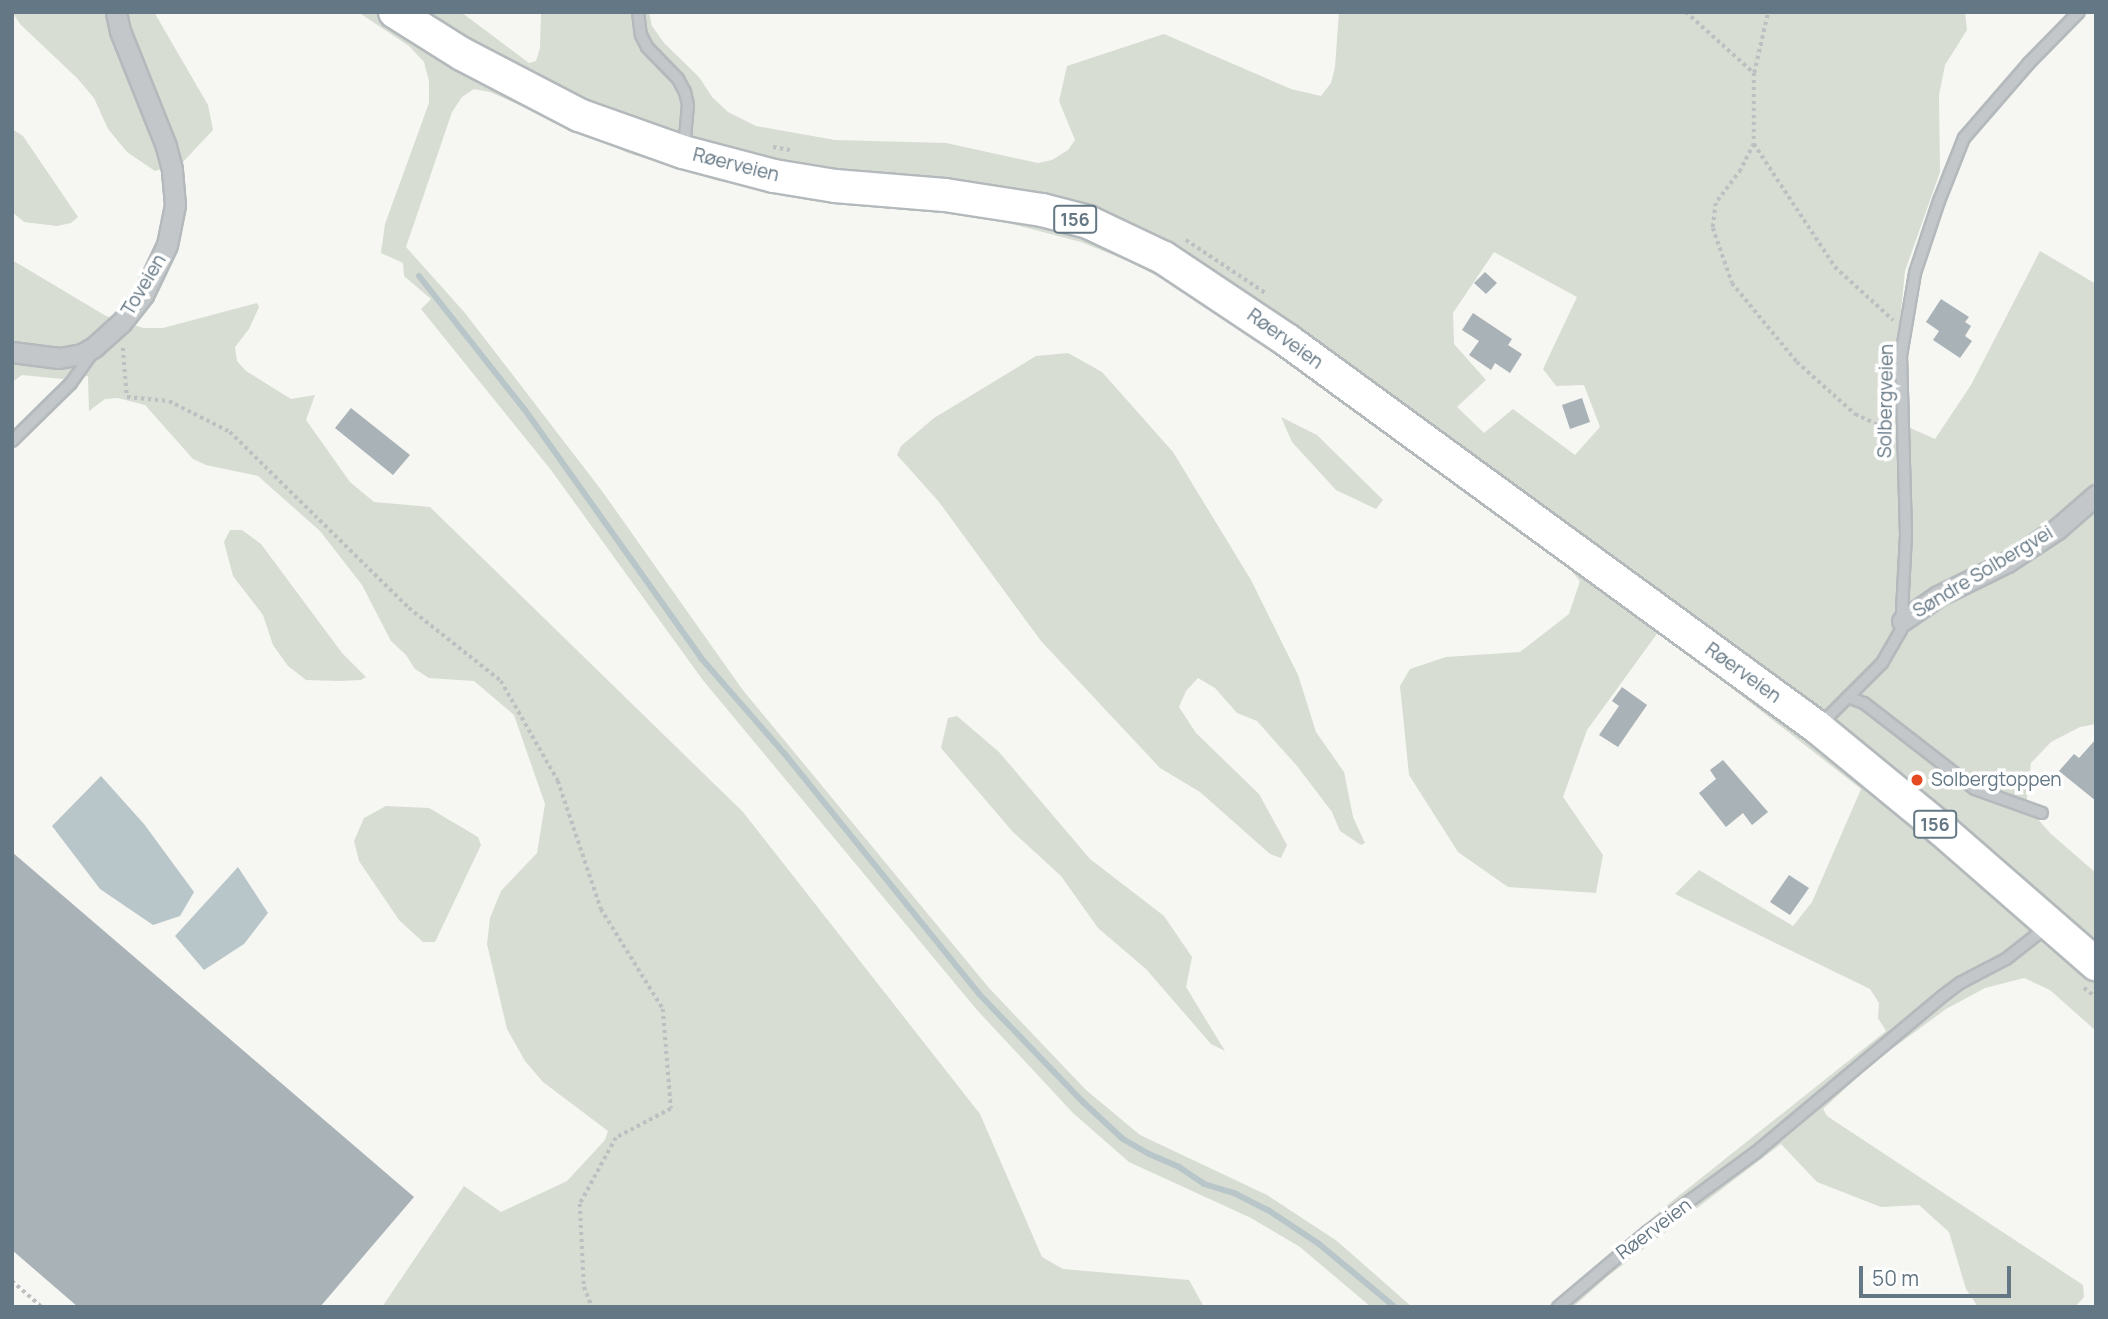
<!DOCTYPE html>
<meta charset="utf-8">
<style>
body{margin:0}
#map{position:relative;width:2108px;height:1319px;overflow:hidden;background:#f6f6f2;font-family:Manrope,sans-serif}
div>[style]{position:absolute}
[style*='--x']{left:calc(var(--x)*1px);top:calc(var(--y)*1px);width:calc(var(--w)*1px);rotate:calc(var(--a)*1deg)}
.green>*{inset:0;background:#d7ddd3}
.water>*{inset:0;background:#b9c6c9}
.stream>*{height:6px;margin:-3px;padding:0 3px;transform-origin:3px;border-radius:3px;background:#b9c6c9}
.building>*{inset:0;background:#a9b2b7}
.path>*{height:3.5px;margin-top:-1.75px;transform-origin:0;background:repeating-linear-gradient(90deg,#bdbfc1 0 3.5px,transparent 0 7px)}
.roads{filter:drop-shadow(2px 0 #b4b9bc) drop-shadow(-2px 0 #b4b9bc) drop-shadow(0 2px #b4b9bc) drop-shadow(0 -2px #b4b9bc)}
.service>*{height:10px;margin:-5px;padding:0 5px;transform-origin:5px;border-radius:5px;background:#c3c7ca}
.minor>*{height:19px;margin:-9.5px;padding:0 9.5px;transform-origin:9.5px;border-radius:9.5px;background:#c3c7ca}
.primary>*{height:32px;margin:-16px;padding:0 16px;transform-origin:16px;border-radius:16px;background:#fff}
.dots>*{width:19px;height:19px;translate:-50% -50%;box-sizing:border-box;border:4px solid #fff;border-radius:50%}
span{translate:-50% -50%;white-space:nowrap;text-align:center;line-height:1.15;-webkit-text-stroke:7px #fff;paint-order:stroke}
.shield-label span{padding:2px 5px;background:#fff;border:2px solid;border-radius:5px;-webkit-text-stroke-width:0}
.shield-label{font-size:18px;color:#647784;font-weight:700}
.street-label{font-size:19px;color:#647784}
.poi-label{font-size:19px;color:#647784}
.left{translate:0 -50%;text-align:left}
.frame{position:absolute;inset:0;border:14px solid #647784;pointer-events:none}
.scale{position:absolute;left:1859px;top:1266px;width:152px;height:32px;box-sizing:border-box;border:4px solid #647784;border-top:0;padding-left:9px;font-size:21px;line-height:24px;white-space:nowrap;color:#647784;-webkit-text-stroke:5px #fff;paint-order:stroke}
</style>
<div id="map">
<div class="green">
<i style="clip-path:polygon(12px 12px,154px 12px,208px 105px,213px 130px,182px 163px,155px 171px,127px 152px,108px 129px,94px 98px,78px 79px,21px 25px)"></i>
<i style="clip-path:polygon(evenodd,358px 12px,461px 12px,529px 63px,536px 61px,540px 48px,541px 12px,649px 12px,652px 26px,664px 43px,699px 77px,712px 97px,728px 112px,756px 126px,835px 140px,946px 143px,1038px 163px,1052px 160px,1068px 150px,1075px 140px,1059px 101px,1067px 66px,1164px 34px,1291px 89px,1321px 96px,1331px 83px,1335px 67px,1339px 12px,1965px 12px,1967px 30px,1945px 65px,1939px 95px,1940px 172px,1905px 271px,1890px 419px,1935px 439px,1971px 385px,2040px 251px,2096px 284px,2096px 724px,2080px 727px,2051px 742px,2031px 763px,2026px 806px,2051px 834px,2096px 873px,2096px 1031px,2050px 990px,2024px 978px,1985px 988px,1946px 1009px,1874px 1062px,1823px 1109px,1827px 1116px,2083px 1285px,2084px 1297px,2075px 1307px,1978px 1307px,1966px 1289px,1949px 1232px,1919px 1205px,1881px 1207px,1817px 1182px,1781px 1144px,1608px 1276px,1573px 1307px,1548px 1307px,1671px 1202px,1886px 1031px,1878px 1018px,1879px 1003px,1870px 989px,1675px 894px,1699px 870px,1793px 926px,1812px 902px,1861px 789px,1659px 631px,1587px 730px,1563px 797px,1603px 855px,1596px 893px,1508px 887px,1458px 852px,1409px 775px,1400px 686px,1410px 669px,1446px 657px,1520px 652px,1569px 614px,1580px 581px,1569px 568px,1246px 331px,1180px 288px,1128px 261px,1081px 242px,1004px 222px,909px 208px,806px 200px,715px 180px,628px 153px,490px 92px,474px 89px,462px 97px,452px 112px,406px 247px,465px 313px,602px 491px,742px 689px,989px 988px,1086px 1090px,1140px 1135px,1267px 1195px,1337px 1241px,1412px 1307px,1371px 1307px,1300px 1247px,1251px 1218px,1129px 1162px,1073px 1113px,977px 1010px,702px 679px,551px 470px,421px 309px,431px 299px,404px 276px,403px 263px,381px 253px,385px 224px,429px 103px,429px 81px,424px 62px,409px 46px,358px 12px,1494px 252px,1577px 297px,1543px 369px,1556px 386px,1584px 385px,1600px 427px,1575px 455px,1513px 409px,1484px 433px,1457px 407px,1486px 380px,1454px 344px,1453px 313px,1494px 252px)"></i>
<i style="clip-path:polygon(12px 129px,23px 136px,78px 217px,71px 223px,57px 226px,24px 222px,12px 212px)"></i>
<i style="clip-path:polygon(12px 260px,106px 316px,143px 328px,163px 328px,257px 303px,259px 307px,249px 329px,235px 347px,237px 361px,246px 371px,291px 399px,315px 395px,306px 420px,350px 482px,374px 502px,430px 507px,743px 812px,980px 1114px,1042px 1257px,1063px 1269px,1189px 1280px,1204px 1307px,382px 1307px,464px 1186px,501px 1212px,567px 1181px,605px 1140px,608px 1131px,543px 1082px,525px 1061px,507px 1029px,487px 944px,490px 918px,501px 891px,537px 853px,545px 804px,514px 715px,474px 681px,429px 678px,415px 669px,406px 655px,391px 641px,362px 585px,320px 531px,258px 476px,206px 465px,193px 459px,145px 405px,118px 398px,105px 399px,89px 411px,88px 376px,62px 379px,22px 375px,12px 382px)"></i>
<i style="clip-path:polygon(1068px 353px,1102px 372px,1173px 452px,1251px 580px,1298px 675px,1316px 732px,1344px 772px,1353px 817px,1365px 843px,1361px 845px,1340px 831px,1332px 812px,1297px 766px,1257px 721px,1237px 713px,1215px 688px,1198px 678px,1186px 691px,1179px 707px,1196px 733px,1259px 794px,1287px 845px,1281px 858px,1270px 854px,1200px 792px,1160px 768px,1041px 641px,939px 502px,897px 455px,901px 446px,934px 418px,1036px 356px)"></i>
<i style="clip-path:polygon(1281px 417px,1317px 435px,1383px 500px,1376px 509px,1336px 490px,1292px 442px)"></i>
<i style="clip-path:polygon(230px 530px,242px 530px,261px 544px,342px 653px,366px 677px,361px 680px,339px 681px,306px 680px,288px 666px,273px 645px,263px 615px,233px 576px,224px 542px)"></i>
<i style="clip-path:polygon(957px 716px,999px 752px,1090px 859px,1164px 916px,1192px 957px,1186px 987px,1225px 1051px,1211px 1044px,1146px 969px,1098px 928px,1061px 876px,1012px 831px,941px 748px,948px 718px)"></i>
<i style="clip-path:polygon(386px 806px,429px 808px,478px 837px,481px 845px,435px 942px,423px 942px,399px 920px,359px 861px,354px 841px,364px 818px)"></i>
</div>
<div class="water">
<i style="clip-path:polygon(101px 776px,144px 824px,194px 892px,180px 916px,153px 925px,100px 889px,52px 826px)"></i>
<i style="clip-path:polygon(238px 867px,268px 913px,244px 944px,204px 970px,175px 936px)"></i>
</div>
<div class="stream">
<i style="--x:419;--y:276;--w:171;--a:51.7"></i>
<i style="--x:525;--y:410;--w:304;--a:54.6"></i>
<i style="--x:701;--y:658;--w:126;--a:48.9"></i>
<i style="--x:784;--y:753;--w:311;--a:51"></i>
<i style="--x:980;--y:995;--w:149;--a:46.1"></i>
<i style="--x:1083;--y:1102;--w:54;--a:42.8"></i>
<i style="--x:1123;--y:1139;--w:30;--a:30"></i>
<i style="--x:1149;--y:1154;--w:33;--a:23"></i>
<i style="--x:1179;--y:1167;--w:30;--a:34"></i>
<i style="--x:1204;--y:1184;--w:34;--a:17"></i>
<i style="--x:1236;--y:1194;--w:36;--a:27"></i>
<i style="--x:1268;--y:1210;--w:61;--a:33.7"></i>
<i style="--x:1319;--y:1244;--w:99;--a:39.7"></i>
</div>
<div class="building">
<i style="clip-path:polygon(1485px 272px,1497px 283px,1486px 294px,1474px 283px)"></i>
<i style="clip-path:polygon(1941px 299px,1969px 317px,1965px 322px,1971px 326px,1965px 336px,1972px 341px,1960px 358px,1933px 340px,1939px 331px,1926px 322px)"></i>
<i style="clip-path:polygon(1473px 313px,1512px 339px,1508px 345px,1522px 354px,1510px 373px,1495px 363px,1491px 370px,1469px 355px,1479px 341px,1462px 330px)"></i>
<i style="clip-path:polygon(1582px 398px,1590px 422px,1570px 429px,1562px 405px)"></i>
<i style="clip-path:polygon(351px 408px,410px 455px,393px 475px,335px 428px)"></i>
<i style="clip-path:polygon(1622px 687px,1647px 705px,1618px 747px,1599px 735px,1619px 706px,1612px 701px)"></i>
<i style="clip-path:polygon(2096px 739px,2096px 801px,2059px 771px,2074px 754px,2079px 758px)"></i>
<i style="clip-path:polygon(1723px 760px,1768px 812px,1752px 825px,1743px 813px,1726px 827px,1699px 793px,1716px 779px,1710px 770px)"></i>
<i style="clip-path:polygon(12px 852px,414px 1197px,320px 1307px,78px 1307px,12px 1250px)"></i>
<i style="clip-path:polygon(1789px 875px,1809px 888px,1790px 915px,1770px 902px)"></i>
</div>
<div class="path">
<i style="--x:1686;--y:12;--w:91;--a:41.9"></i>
<i style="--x:1754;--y:73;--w:71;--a:90"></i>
<i style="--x:1754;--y:144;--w:29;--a:117"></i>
<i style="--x:1741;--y:170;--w:41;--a:127.1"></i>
<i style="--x:1716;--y:203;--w:25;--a:97"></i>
<i style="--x:1713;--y:228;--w:58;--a:70.9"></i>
<i style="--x:1732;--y:283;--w:102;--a:50.6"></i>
<i style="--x:1797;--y:362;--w:78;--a:41.9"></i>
<i style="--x:1855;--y:414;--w:35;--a:25"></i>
<i style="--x:1754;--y:73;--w:63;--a:-77.1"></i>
<i style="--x:1754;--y:144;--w:147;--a:56.6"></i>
<i style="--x:1835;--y:267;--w:79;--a:42.4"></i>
<i style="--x:773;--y:147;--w:17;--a:10"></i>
<i style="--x:1186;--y:240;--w:97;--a:33.7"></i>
<i style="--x:123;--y:348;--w:49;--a:85.3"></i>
<i style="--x:127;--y:397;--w:42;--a:5.4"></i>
<i style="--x:169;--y:401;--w:68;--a:26.9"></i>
<i style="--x:230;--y:432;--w:251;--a:44.5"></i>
<i style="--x:409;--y:608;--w:117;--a:38.4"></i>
<i style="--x:501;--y:681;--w:115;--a:60.3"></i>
<i style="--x:558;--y:781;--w:135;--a:71.4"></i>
<i style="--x:601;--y:909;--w:118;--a:58.2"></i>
<i style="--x:663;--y:1009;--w:100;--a:85.4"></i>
<i style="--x:671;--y:1109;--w:62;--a:152.2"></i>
<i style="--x:616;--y:1138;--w:75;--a:118.6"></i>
<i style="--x:580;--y:1204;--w:83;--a:87.2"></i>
<i style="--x:584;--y:1287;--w:22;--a:68"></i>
<i style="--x:2084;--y:988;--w:15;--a:37"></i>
<i style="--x:12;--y:1281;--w:40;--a:41"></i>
</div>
<div class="roads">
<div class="service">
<i style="--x:638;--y:12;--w:23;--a:83"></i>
<i style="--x:641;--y:35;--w:13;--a:63"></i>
<i style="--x:647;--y:47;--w:45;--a:45.9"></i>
<i style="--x:678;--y:79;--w:15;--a:62"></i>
<i style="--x:685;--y:92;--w:13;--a:77"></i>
<i style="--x:688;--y:105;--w:43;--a:95.3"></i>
<i style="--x:12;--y:441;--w:83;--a:-44.5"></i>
<i style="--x:71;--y:383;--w:39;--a:-55"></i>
<i style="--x:1848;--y:697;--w:17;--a:21"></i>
<i style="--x:1864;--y:703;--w:140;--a:37.8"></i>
<i style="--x:1975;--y:789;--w:71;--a:19.7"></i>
<i style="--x:1820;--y:725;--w:88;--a:-45"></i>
<i style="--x:1882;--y:663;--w:38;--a:-60"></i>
<i style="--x:1901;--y:630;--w:96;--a:-87"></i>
<i style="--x:1906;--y:534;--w:178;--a:-91.6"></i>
<i style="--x:1901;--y:356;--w:84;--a:-80.4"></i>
<i style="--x:1915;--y:273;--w:76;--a:-71.6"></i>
<i style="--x:1939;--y:201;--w:68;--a:-68.4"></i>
<i style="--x:1964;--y:138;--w:99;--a:-49.1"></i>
<i style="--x:2029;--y:63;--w:71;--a:-45.6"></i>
<i style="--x:1558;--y:1307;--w:116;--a:-40.1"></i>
<i style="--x:1647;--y:1232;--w:134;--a:-36.2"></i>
<i style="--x:1755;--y:1153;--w:246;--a:-39.9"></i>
<i style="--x:1944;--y:995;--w:20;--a:-37"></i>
<i style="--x:1960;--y:983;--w:52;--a:-27.6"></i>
<i style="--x:2006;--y:959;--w:53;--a:-38.2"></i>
</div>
<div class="minor">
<i style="--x:12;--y:352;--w:47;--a:7.3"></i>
<i style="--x:59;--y:358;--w:23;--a:-10"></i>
<i style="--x:82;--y:354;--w:14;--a:-30"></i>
<i style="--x:94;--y:347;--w:36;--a:-42"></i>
<i style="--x:121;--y:323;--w:36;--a:-52"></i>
<i style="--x:143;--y:295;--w:55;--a:-64.4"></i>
<i style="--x:167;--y:245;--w:41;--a:-78.7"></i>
<i style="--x:175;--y:205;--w:36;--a:-95"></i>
<i style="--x:172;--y:169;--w:24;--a:-105"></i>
<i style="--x:166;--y:146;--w:124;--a:-111.8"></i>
<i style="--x:120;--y:31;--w:19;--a:-102"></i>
<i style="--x:1902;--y:621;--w:44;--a:-34.8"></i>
<i style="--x:1938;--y:596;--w:77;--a:-26.2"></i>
<i style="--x:2007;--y:562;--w:60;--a:-33.4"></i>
<i style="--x:2057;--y:529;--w:52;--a:-41.1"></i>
</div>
<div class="primary">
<i style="--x:395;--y:12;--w:79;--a:32.1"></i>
<i style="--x:462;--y:54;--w:132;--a:27.5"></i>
<i style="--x:579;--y:115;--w:110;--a:19.6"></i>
<i style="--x:683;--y:152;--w:94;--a:14.8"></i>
<i style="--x:774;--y:176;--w:62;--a:9.3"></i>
<i style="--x:835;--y:186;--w:110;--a:4.7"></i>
<i style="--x:945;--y:195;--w:98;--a:8.8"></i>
<i style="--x:1042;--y:210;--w:48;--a:14.6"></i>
<i style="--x:1088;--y:222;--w:84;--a:25.3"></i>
<i style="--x:1164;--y:258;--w:148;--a:33.7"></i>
<i style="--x:1287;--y:340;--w:656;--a:36.14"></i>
<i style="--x:1817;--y:727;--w:161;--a:39.4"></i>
<i style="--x:1941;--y:829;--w:206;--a:41.1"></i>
</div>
</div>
<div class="dots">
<i style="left:1917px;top:780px;background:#e54b23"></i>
</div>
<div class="shield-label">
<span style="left:1075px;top:219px">156</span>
<span style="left:1935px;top:824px">156</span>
</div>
<div class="street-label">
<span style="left:736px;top:165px;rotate:14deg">Røerveien</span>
<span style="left:144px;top:285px;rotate:-59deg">Toveien</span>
<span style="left:1285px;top:339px;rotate:36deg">Røerveien</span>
<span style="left:1886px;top:401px;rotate:-89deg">Solbergveien</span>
<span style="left:1983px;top:572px;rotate:-31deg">Søndre Solbergvei</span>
<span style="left:1743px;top:673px;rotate:36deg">Røerveien</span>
<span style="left:1654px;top:1229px;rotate:-37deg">Røerveien</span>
</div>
<div class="poi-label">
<span class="left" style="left:1931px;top:780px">Solbergtoppen</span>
</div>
<div class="frame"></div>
<div class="scale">50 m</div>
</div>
